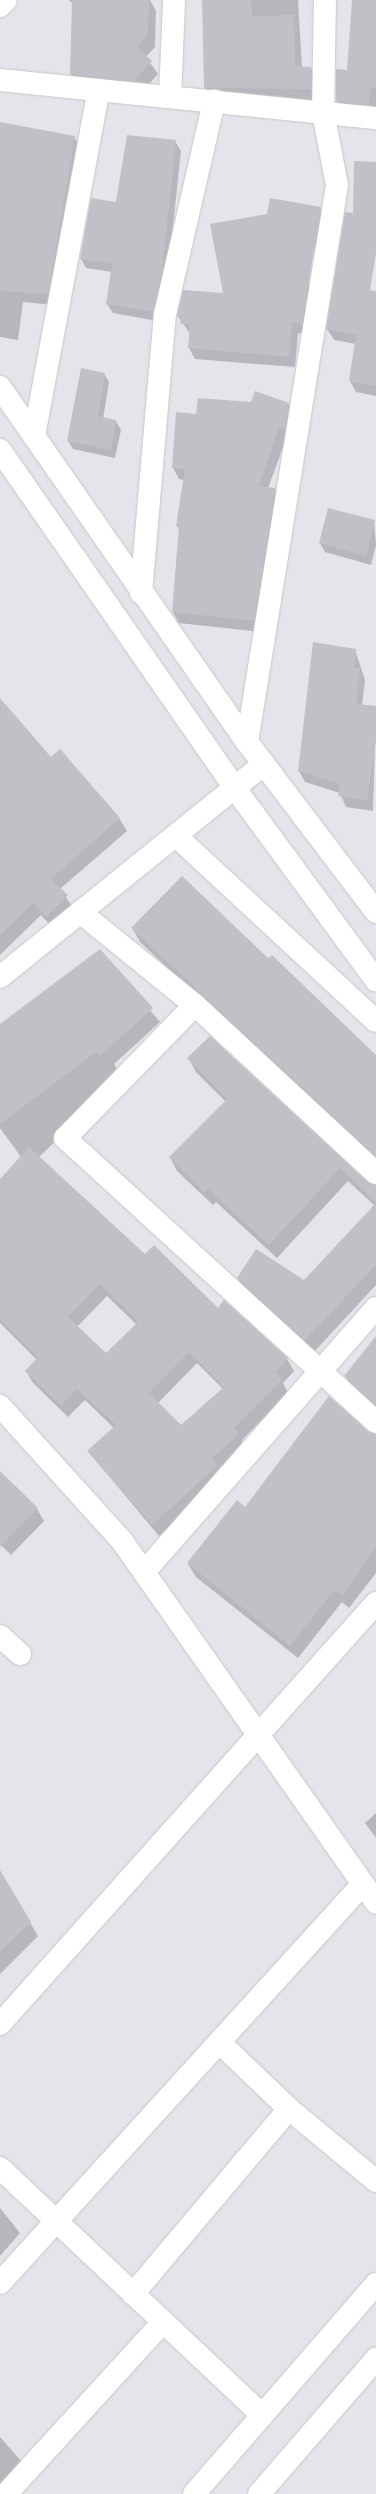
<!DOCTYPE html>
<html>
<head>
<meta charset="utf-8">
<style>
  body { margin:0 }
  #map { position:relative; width:376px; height:2494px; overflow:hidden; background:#e6e3eb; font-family:"Golos Text",sans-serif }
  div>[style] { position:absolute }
  .shadow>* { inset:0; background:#0003 }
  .building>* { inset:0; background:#c2bfc7 }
  .roads { filter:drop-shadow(0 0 1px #c8c9c4) drop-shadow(0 0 1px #c8c9c4) }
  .street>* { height:22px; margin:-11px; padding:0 11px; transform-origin:11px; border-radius:11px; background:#fff }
  .secondary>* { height:22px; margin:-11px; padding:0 11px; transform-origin:11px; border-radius:11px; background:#fff }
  span { translate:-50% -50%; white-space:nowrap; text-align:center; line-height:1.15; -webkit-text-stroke:3px #fff; paint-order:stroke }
</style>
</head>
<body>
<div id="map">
  <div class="shadow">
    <div style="clip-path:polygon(69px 0,150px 0,156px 11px,155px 47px,146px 57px,158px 74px,141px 93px,78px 86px,71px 74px,73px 4px)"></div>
    <div style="clip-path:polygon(203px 0,298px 0,302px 67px,311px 68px,319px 82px,318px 102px,213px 102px,205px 88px)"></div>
    <div style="clip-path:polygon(353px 0,376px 0,376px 111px,344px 113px,337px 101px,337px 70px,348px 71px)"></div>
    <div style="clip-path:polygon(0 123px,74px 137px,81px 148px,54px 305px,23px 302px,18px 340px,0 337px)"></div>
    <div style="clip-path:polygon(175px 141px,181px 151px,167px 282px,158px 321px,113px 313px,107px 304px,112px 272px,86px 268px,81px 259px,117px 203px)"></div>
    <div style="clip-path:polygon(320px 208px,326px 219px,321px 251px,279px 245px,315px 290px,308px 334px,298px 333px,295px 367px,195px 359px,189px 348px,190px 334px,178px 316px,224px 294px)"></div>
    <div style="clip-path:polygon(376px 292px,376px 396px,356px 392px,350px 381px,356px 344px,334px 340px,327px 329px)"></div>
    <div style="clip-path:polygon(104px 374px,109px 382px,103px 419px,116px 421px,121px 430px,115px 458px,73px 449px,68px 441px)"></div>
    <div style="clip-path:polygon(252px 403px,288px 403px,295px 415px,268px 488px,275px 489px,281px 500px,260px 632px,179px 623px,173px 612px,180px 530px,177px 526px,184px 480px,179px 479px,173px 468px,197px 415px)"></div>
    <div style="clip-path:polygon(374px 521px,376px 545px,371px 565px,325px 552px,320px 543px)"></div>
    <div style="clip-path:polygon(355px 650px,365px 680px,362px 706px,376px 707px,373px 811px,346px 807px,340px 793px,305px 782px,299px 771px)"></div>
    <div style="clip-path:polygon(0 700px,51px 758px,119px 818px,127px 831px,60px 889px,74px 909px,54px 929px,41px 915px,0 955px)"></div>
    <div style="clip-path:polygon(132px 928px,268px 960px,376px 1056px,376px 1163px,140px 942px)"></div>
    <div style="clip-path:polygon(evenodd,100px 951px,160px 1022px,114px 1064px,123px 1080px,62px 1126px,65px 1132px,38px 1158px,145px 1256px,218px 1310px,224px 1301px,287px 1359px,294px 1371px,283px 1383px,288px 1393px,242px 1440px,245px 1447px,219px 1469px,224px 1477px,159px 1536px,88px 1451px,114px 1428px,85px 1400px,68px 1417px,33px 1383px,26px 1371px,37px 1360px,0 1323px,0 1180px,21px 1157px,0 1128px,0 1025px,100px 951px,107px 1296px,136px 1324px,106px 1355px,77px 1327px,107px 1296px,100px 951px,197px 1363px,223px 1389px,181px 1426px,158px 1403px,197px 1363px)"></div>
    <div style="clip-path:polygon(189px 1059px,367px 1183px,376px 1185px,376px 1285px,313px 1353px,246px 1292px,238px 1278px,304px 1281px,375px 1206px,348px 1181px,277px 1258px,216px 1202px,213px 1205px,177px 1171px,170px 1157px,226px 1102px,196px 1072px)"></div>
    <div style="clip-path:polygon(376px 1337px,376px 1410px,353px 1390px,346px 1376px)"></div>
    <div style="clip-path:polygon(367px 1432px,376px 1434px,376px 1573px,349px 1608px,342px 1602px,298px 1658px,196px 1577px,188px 1564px,245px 1508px)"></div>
    <div style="clip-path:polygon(0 1482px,37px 1509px,44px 1521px,11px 1555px,0 1544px)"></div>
    <div style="clip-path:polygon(376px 1813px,376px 1838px,365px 1823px)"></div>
    <div style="clip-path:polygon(0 1872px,38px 1936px,0 1974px)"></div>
    <div style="clip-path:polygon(0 2208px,20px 2233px,0 2256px)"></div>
    <div style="clip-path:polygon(0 2437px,23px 2463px,0 2494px)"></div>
  </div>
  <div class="building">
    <div style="clip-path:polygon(72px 0,149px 0,148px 35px,137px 47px,152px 61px,134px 81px,70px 74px)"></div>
    <div style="clip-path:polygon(202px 0,251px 0,252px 16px,294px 15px,295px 66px,311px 67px,311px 89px,204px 88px)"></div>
    <div style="clip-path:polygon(352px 0,376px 0,376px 88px,370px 88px,369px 105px,336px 101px,336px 69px,347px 70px)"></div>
    <div style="clip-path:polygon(0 122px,75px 136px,48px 294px,0 291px)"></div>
    <div style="clip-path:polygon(127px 135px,176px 140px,162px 272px,153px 312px,106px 304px,112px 264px,80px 259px,91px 198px,116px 202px)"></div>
    <div style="clip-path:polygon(354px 161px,376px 162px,376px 253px,370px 290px,376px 291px,376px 386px,349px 381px,356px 335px,326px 329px,345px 212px,353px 213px)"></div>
    <div style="clip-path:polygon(270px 198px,321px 207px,302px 324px,292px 322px,289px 357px,188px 348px,190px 324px,180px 324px,181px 316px,177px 316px,183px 290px,223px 293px,210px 224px,267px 214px)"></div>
    <div style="clip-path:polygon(81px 368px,105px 373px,98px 416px,116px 420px,111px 450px,67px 441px)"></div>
    <div style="clip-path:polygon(255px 391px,289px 403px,285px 429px,279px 427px,259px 486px,275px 488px,254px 621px,172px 612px,179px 526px,176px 526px,185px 469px,172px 468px,176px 412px,196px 414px,198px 398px,251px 402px)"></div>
    <div style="clip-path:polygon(328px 508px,375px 520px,366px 556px,319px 543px)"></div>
    <div style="clip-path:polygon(313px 642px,356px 649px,354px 668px,360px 669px,356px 704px,376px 706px,376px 741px,367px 801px,338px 796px,340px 784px,298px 771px)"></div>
    <div style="clip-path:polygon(0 698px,51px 757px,60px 749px,120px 818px,51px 879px,68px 895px,46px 917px,33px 903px,0 935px)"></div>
    <div style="clip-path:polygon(182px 876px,268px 958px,272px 955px,376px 1055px,376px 1156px,131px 928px)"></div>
    <div style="clip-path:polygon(100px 949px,153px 1008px,100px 1056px,96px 1052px,0 1124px,0 1024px)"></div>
    <div style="clip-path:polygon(210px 1036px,368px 1182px,376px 1185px,376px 1203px,340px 1168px,269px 1245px,208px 1189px,205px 1193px,169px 1157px,227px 1099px,187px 1058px)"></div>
    <div style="clip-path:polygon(evenodd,29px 1147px,145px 1254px,154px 1245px,218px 1308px,224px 1300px,288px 1358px,275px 1373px,282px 1380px,234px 1428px,239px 1434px,212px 1458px,218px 1465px,152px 1525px,87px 1451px,116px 1425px,77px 1389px,61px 1406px,25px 1371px,38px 1357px,0 1319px,0 1179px,29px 1147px,100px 1284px,138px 1322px,106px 1353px,68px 1317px,100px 1284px,29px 1147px,189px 1352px,224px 1387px,181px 1425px,149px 1393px,189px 1352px)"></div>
    <div style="clip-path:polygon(376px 1203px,376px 1265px,305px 1340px,237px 1278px,256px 1249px,304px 1280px)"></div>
    <div style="clip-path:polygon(376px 1336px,376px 1405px,344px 1376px)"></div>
    <div style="clip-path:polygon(329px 1396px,368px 1431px,376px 1434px,376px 1547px,342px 1596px,334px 1590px,290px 1646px,187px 1563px,237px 1500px,245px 1507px)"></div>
    <div style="clip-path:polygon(0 1471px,38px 1508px,0 1547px)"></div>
    <div style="clip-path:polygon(0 1870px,31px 1922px,0 1952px)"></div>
  </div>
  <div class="roads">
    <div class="street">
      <div style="left:0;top:80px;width:378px;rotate:5.8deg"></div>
      <div style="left:170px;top:97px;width:97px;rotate:-87.6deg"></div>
      <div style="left:34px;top:436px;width:352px;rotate:-79.4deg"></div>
      <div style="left:141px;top:593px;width:280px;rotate:-85.1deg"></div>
      <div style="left:165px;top:314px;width:219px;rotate:-77deg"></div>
      <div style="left:247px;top:742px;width:564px;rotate:-80.82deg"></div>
      <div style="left:337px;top:185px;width:74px;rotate:-100.9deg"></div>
      <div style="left:323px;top:112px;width:112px;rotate:-89deg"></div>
      <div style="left:176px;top:836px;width:272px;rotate:42.8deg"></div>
      <div style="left:80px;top:912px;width:148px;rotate:39deg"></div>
      <div style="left:195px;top:1005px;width:247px;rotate:42.9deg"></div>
      <div style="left:195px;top:1005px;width:186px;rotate:134.3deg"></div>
      <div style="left:65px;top:1138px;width:421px;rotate:42.4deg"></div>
      <div style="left:144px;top:1572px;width:351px;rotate:-48.7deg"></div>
      <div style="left:0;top:1636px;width:27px;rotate:42deg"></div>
      <div style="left:0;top:2024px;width:564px;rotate:-48.23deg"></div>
      <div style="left:219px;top:2042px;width:97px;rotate:43.7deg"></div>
      <div style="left:289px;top:2109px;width:113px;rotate:39.6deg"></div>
      <div style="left:0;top:2168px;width:360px;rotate:43.3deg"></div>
      <div style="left:0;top:2283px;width:538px;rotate:-47.71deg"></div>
      <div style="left:133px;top:2294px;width:242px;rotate:-49.9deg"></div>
      <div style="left:6px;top:2494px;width:233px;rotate:-47.6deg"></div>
    </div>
    <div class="secondary">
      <div style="left:0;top:6px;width:8px;rotate:-45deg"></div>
      <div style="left:0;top:387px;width:432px;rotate:55.2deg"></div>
      <div style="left:247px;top:742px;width:213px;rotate:52.8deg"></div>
      <div style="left:0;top:450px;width:410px;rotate:55.2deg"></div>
      <div style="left:234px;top:787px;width:240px;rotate:53.7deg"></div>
      <div style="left:0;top:977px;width:339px;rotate:-38.9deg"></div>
      <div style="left:0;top:1406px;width:182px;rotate:47.9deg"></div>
      <div style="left:122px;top:1541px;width:442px;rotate:54.9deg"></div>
      <div style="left:194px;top:2494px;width:278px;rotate:-49.1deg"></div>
      <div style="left:259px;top:2494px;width:179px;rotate:-49.1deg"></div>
    </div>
  </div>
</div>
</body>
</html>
